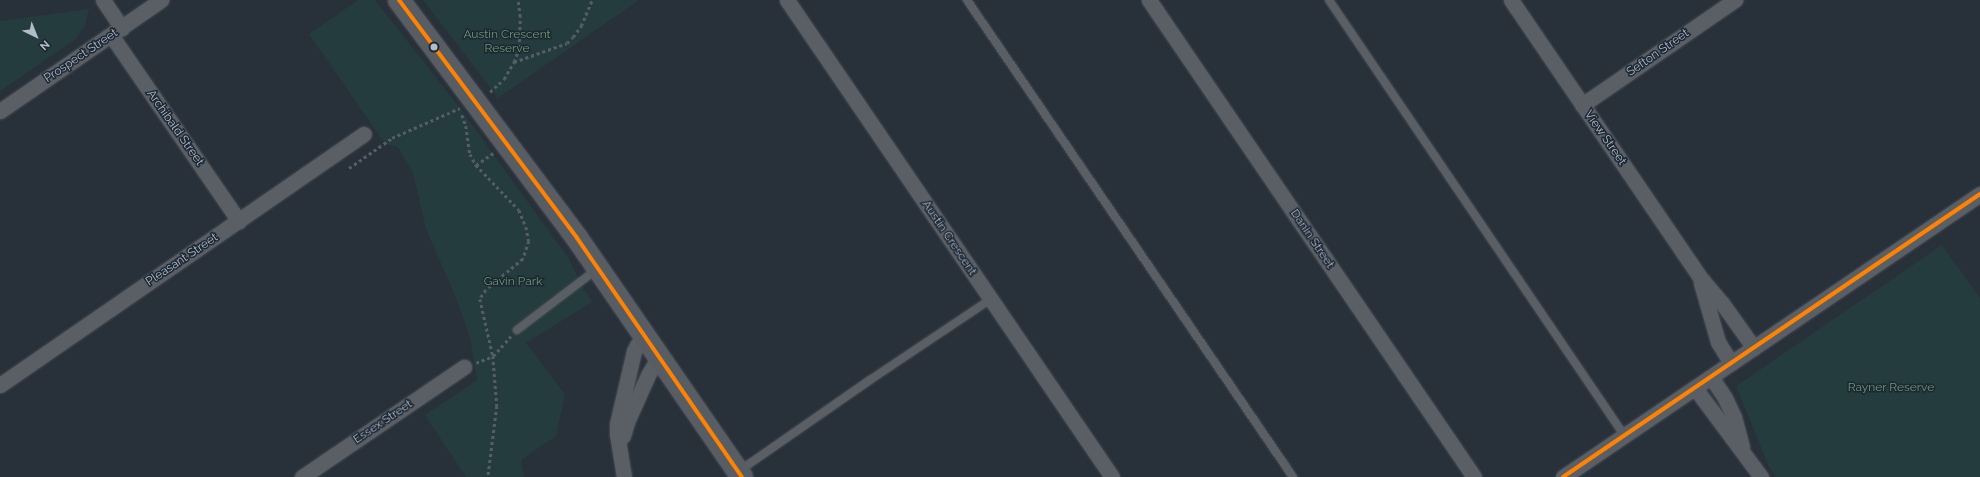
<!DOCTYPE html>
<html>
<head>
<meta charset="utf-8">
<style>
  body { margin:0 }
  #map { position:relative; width:1980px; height:477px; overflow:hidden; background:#283039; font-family:Raleway,sans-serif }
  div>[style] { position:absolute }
  .green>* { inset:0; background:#253c3f }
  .path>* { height:2.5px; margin-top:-1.25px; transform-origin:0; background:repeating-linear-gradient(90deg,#565d64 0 3px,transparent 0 6px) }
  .roads { filter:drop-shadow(0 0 1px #474c53) drop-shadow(0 0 1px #474c53) }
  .lane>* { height:8px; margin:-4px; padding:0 4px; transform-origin:4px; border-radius:4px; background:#5a5f66 }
  .street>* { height:15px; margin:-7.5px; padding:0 7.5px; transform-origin:7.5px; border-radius:7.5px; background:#5a5f66 }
  .secondary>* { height:22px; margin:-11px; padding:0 11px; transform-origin:11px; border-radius:11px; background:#585d64 }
  .bus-1>* { height:4px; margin:-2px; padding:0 2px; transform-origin:2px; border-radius:2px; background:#ff8200 }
  .dots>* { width:11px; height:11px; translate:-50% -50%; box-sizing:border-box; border:2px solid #1c2733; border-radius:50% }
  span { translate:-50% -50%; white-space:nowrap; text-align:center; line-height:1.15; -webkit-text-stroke:3px #1c2733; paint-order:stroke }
  .park-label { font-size:12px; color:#689c71 }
  .street-label { font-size:12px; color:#b2bdca }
  .north { position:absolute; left:16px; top:16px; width:40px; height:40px; -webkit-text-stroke:3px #1c2733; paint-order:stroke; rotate:137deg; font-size:11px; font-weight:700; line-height:16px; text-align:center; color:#b2bdca }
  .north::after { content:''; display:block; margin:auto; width:14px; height:18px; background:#b2bdca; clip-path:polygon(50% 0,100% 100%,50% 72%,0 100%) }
</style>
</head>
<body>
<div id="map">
  <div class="green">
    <div style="clip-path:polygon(358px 0,375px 0,460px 108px,569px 259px,580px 282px,592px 302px,526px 343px,565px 394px,556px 436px,521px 460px,524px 477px,466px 477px,425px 415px,477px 380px,470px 337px,456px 298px,426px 229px,413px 173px,398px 147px,385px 144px,309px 34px)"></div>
    <div style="clip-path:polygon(423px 0,639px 0,498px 98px)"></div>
    <div style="clip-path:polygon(89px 9px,85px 26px,76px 39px,0 91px,0 21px)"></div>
    <div style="clip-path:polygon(1942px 245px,1980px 298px,1980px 477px,1776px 477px,1769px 467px,1736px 386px)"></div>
  </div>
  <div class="path">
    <div style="left:514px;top:62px;width:56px;rotate:-19.7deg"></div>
    <div style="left:567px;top:43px;width:8px;rotate:-45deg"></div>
    <div style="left:573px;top:37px;width:14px;rotate:-54deg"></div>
    <div style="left:581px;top:26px;width:28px;rotate:-67deg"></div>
    <div style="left:490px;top:92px;width:19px;rotate:-43deg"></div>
    <div style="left:504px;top:79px;width:20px;rotate:-60deg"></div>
    <div style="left:514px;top:62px;width:15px;rotate:-70deg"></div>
    <div style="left:519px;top:48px;width:31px;rotate:-88deg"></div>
    <div style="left:520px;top:17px;width:17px;rotate:-97deg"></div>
    <div style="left:462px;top:115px;width:12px;rotate:70deg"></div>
    <div style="left:466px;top:126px;width:28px;rotate:82deg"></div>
    <div style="left:470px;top:154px;width:13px;rotate:61deg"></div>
    <div style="left:476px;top:165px;width:62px;rotate:46.3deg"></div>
    <div style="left:519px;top:210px;width:18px;rotate:68deg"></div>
    <div style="left:526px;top:227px;width:14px;rotate:78deg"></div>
    <div style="left:529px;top:241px;width:19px;rotate:108deg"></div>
    <div style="left:523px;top:259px;width:48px;rotate:140deg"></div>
    <div style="left:486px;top:290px;width:11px;rotate:124deg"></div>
    <div style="left:480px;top:299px;width:58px;rotate:77.2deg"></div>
    <div style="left:493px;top:356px;width:50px;rotate:85.4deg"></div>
    <div style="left:497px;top:406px;width:72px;rotate:97.2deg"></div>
    <div style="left:476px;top:165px;width:21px;rotate:-35deg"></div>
    <div style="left:349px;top:168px;width:52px;rotate:-34.9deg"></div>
    <div style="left:392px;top:138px;width:74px;rotate:-23.8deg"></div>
    <div style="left:476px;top:363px;width:18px;rotate:-22deg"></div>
    <div style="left:493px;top:356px;width:27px;rotate:-48deg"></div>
  </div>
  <div class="roads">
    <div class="lane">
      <div style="left:967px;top:0;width:578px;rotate:55.65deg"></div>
      <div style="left:1329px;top:0;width:526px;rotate:55.86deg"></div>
      <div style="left:517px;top:330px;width:101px;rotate:-37.3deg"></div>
      <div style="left:739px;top:471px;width:160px;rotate:-34.8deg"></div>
      <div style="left:870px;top:380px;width:146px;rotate:-33.8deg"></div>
    </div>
    <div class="street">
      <div style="left:103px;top:0;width:34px;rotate:56deg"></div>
      <div style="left:787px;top:0;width:577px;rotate:55.73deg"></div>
      <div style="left:1149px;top:0;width:577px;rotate:55.73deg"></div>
      <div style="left:1511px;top:0;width:334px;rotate:55.7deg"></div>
      <div style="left:1699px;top:276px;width:35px;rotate:50deg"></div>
      <div style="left:1722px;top:303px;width:55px;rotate:54.6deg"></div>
      <div style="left:111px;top:35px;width:226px;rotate:55.5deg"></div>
      <div style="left:1582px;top:105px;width:186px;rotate:-34.5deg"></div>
      <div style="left:0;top:111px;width:196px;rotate:-34.6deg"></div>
      <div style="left:1701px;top:283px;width:61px;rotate:73.9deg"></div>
      <div style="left:1718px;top:342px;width:25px;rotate:58deg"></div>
      <div style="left:1711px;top:377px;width:25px;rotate:56deg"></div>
      <div style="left:1725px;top:398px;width:21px;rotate:65deg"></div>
      <div style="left:1734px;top:417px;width:31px;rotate:75deg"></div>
      <div style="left:0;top:385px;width:442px;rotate:-34.6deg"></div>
      <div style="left:1695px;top:388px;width:111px;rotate:53.4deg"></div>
      <div style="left:623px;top:436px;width:15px;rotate:-74deg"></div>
      <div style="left:627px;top:422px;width:51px;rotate:-65.9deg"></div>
      <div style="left:648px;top:375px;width:21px;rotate:-59deg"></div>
      <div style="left:302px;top:477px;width:196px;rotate:-34.2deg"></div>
      <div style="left:624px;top:477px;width:44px;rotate:-99.2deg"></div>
      <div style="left:617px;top:434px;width:10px;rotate:-90deg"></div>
      <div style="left:617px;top:424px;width:75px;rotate:-76.9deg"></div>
      <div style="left:634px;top:351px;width:7px;rotate:-63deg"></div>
      <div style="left:637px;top:345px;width:12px;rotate:-42deg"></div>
      <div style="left:1563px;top:477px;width:504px;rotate:-34.16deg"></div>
    </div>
    <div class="secondary">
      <div style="left:399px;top:0;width:297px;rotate:53.2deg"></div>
      <div style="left:577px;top:238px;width:290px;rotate:55.4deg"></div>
    </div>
  </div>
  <div class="bus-1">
    <div style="left:399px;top:0;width:297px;rotate:53.2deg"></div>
    <div style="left:577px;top:238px;width:290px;rotate:55.4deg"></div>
    <div style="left:1563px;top:477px;width:504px;rotate:-34.16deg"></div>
  </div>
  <div class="dots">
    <div style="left:434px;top:47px;background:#b2bdca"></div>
  </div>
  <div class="park-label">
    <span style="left:507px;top:42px">Austin Crescent<br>Reserve</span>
    <span style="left:513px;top:282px">Gavin Park</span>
    <span style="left:1891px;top:388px">Rayner Reserve</span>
  </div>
  <div class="street-label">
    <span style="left:1658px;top:53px;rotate:-35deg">Sefton Street</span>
    <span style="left:81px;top:56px;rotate:-34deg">Prospect Street</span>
    <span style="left:175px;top:128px;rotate:55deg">Archibald Street</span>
    <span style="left:1605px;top:138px;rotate:55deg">View Street</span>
    <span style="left:949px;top:238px;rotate:56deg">Austin Crescent</span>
    <span style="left:1312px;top:239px;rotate:56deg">Danin Street</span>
    <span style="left:182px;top:260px;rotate:-34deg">Pleasant Street</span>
    <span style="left:383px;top:422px;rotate:-34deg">Essex Street</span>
  </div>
  <div class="north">N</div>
</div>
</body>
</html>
